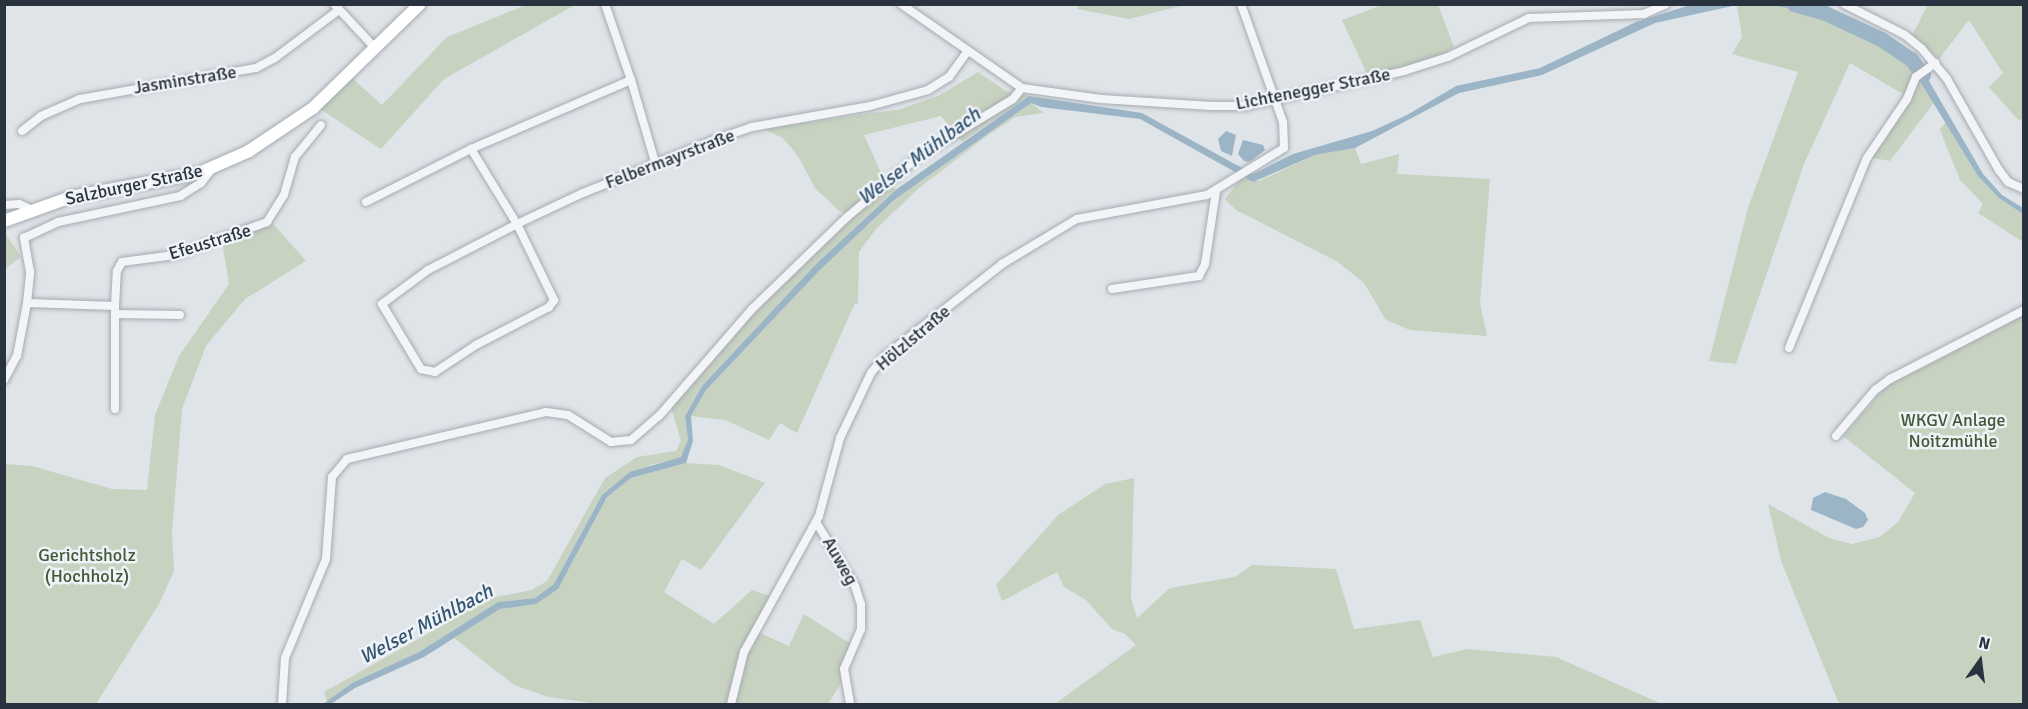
<!DOCTYPE html>
<html>
<head>
<meta charset="utf-8">
<style>
  body { margin:0 }
  #map { position:relative; width:2028px; height:709px; overflow:hidden; background:#dfe4e8; font-family:Signika,sans-serif }
  div>[style] { position:absolute }
  .green>* { inset:0; background:#c7d2c1 }
  .water>* { inset:0; background:#9bb5c7 }
  .river>* { height:15px; margin:-7.5px; padding:0 7.5px; transform-origin:7.5px; border-radius:7.5px; background:#9bb5c7 }
  .roads { filter:drop-shadow(0 0 2px #a5abb2) drop-shadow(0 0 2px #a5abb2) }
  .street>* { height:8px; margin:-4px; padding:0 4px; transform-origin:4px; border-radius:4px; background:#f2f4f7 }
  .primary>* { height:12px; margin:-6px; padding:0 6px; transform-origin:6px; border-radius:6px; background:#fff }
  span { translate:-50% -50%; white-space:nowrap; text-align:center; line-height:1.15; -webkit-text-stroke:5px #eff2f6; paint-order:stroke }
  .street-label { font-size:18px; color:#29333f }
  .park-label { font-size:18px; color:#415a36 }
  .water-label { font-size:20px; color:#345672; font-style:italic }
  .frame { position:absolute; inset:0; border:6px solid #29333f; pointer-events:none }
  .north { position:absolute; left:1950px; top:631px; width:60px; height:60px; -webkit-text-stroke:4px #eff2f6; paint-order:stroke; rotate:14deg; font-size:16px; font-weight:700; line-height:24px; text-align:center; color:#29333f }
  .north::after { content:''; display:block; margin:auto; width:21px; height:27px; background:#29333f; clip-path:polygon(50% 0,100% 100%,50% 72%,0 100%) }
</style>
</head>
<body>
<div id="map">
  <div class="green">
    <div style="clip-path:polygon(526px 5px,575px 5px,444px 79px,381px 149px,320px 109px,352px 78px,382px 105px,447px 37px)"></div>
    <div style="clip-path:polygon(1078px 5px,1078px 4px,1184px 5px,1129px 19px,1077px 9px)"></div>
    <div style="clip-path:polygon(1382px 5px,1438px 5px,1454px 47px,1429px 62px,1367px 74px,1342px 20px)"></div>
    <div style="clip-path:polygon(1737px 5px,1774px 5px,1823px 16px,1878px 41px,1907px 60px,1935px 101px,1890px 161px,1867px 157px,1908px 97px,1850px 63px,1804px 164px,1736px 364px,1709px 361px,1748px 208px,1798px 72px,1732px 54px,1742px 37px)"></div>
    <div style="clip-path:polygon(1928px 5px,2023px 5px,2023px 118px,2019px 121px,1989px 87px,2003px 73px,1969px 20px,1939px 59px,1912px 35px)"></div>
    <div style="clip-path:polygon(978px 72px,1006px 91px,1029px 96px,962px 142px,941px 116px,864px 135px,887px 186px,897px 189px,816px 264px,702px 386px,685px 416px,688px 440px,681px 458px,650px 465px,602px 495px,554px 584px,535px 598px,498px 602px,419px 652px,352px 683px,327px 702px,324px 692px,491px 598px,532px 590px,547px 581px,605px 478px,637px 457px,676px 451px,681px 441px,671px 407px,749px 318px,853px 217px,838px 210px,815px 188px,798px 156px,783px 138px,763px 129px,901px 109px,940px 95px)"></div>
    <div style="clip-path:polygon(1031px 103px,1044px 113px,1015px 117px,984px 138px,919px 188px,876px 229px,859px 252px,858px 304px,855px 303px,797px 433px,780px 423px,769px 440px,725px 420px,691px 416px,706px 390px,820px 270px,894px 200px)"></div>
    <div style="clip-path:polygon(1947px 120px,1978px 176px,1999px 198px,2023px 214px,2023px 242px,1978px 213px,1983px 204px,1960px 180px,1940px 130px)"></div>
    <div style="clip-path:polygon(1355px 148px,1361px 164px,1399px 154px,1397px 174px,1490px 179px,1480px 303px,1487px 336px,1410px 330px,1386px 320px,1364px 283px,1338px 262px,1236px 210px,1225px 199px,1242px 177px,1259px 181px,1315px 155px)"></div>
    <div style="clip-path:polygon(268px 218px,306px 261px,245px 299px,206px 346px,182px 409px,172px 532px,174px 571px,159px 604px,96px 704px,5px 704px,4px 464px,32px 466px,112px 489px,147px 490px,155px 415px,179px 356px,229px 284px,222px 241px)"></div>
    <div style="clip-path:polygon(4px 231px,21px 257px,5px 269px,4px 269px)"></div>
    <div style="clip-path:polygon(2023px 314px,2023px 704px,1839px 704px,1781px 561px,1768px 504px,1829px 538px,1852px 544px,1880px 537px,1898px 522px,1915px 493px,1843px 436px,1890px 382px)"></div>
    <div style="clip-path:polygon(686px 463px,719px 465px,765px 483px,701px 570px,682px 559px,664px 592px,714px 624px,752px 590px,770px 596px,753px 630px,789px 646px,804px 614px,851px 644px,840px 668px,841px 683px,828px 704px,599px 704px,548px 697px,514px 685px,454px 638px,500px 609px,535px 604px,558px 589px,607px 497px,631px 478px)"></div>
    <div style="clip-path:polygon(1134px 478px,1131px 598px,1137px 618px,1170px 588px,1235px 577px,1252px 565px,1336px 569px,1354px 629px,1420px 620px,1433px 657px,1467px 649px,1556px 657px,1662px 704px,1055px 704px,1136px 645px,1125px 634px,1112px 629px,1086px 600px,1064px 587px,1057px 572px,1002px 601px,996px 585px,1058px 515px,1105px 484px)"></div>
  </div>
  <div class="water">
    <div style="clip-path:polygon(1690px 5px,1737px 5px,1655px 23px,1542px 75px,1459px 93px,1355px 148px,1315px 155px,1253px 182px,1140px 119px,1041px 107px,1031px 103px,894px 200px,820px 270px,706px 390px,691px 416px,693px 441px,686px 463px,631px 478px,607px 497px,558px 589px,536px 604px,500px 609px,424px 657px,355px 688px,331px 704px,323px 704px,352px 683px,419px 652px,498px 602px,535px 598px,554px 584px,602px 495px,630px 472px,681px 457px,688px 440px,685px 416px,702px 386px,816px 264px,897px 189px,1029px 96px,1142px 113px,1253px 174px,1293px 154px,1372px 131px,1407px 115px,1456px 86px,1540px 68px,1636px 22px)"></div>
    <div style="clip-path:polygon(1774px 5px,1794px 5px,1825px 13px,1881px 39px,1911px 59px,1925px 74px,1983px 174px,2002px 195px,2023px 208px,2023px 214px,1999px 198px,1978px 176px,1907px 60px,1878px 41px,1823px 16px)"></div>
    <div style="clip-path:polygon(1226px 131px,1236px 135px,1232px 156px,1221px 151px,1218px 139px)"></div>
    <div style="clip-path:polygon(1243px 140px,1263px 145px,1265px 150px,1250px 162px,1244px 161px,1238px 154px)"></div>
    <div style="clip-path:polygon(1825px 492px,1846px 499px,1865px 513px,1868px 520px,1863px 527px,1856px 529px,1811px 510px,1813px 498px)"></div>
  </div>
  <div class="river">
    <div style="left:1794px;top:4px;width:32px;rotate:16deg"></div>
    <div style="left:1825px;top:13px;width:62px;rotate:24.9deg"></div>
    <div style="left:1881px;top:39px;width:36px;rotate:34deg"></div>
    <div style="left:1911px;top:59px;width:20px;rotate:53deg"></div>
  </div>
  <div class="roads">
    <div class="street">
      <div style="left:334px;top:4px;width:60px;rotate:47deg"></div>
      <div style="left:605px;top:4px;width:80px;rotate:71.1deg"></div>
      <div style="left:901px;top:4px;width:147px;rotate:34.8deg"></div>
      <div style="left:1022px;top:88px;width:80px;rotate:7.9deg"></div>
      <div style="left:1101px;top:99px;width:111px;rotate:3.6deg"></div>
      <div style="left:1212px;top:106px;width:32px"></div>
      <div style="left:1244px;top:106px;width:164px;rotate:-12.3deg"></div>
      <div style="left:1404px;top:71px;width:46px;rotate:-17.7deg"></div>
      <div style="left:1448px;top:57px;width:90px;rotate:-25.7deg"></div>
      <div style="left:1529px;top:18px;width:115px;rotate:-2deg"></div>
      <div style="left:1644px;top:14px;width:24px;rotate:-24deg"></div>
      <div style="left:1844px;top:4px;width:68px;rotate:26.9deg"></div>
      <div style="left:1905px;top:35px;width:22px;rotate:39deg"></div>
      <div style="left:1922px;top:49px;width:39px;rotate:50deg"></div>
      <div style="left:1947px;top:79px;width:105px;rotate:60.3deg"></div>
      <div style="left:1999px;top:170px;width:15px;rotate:53deg"></div>
      <div style="left:2008px;top:182px;width:17px;rotate:24deg"></div>
      <div style="left:22px;top:131px;width:24px;rotate:-38deg"></div>
      <div style="left:41px;top:116px;width:43px;rotate:-23.6deg"></div>
      <div style="left:80px;top:99px;width:179px;rotate:-10deg"></div>
      <div style="left:256px;top:68px;width:21px;rotate:-28deg"></div>
      <div style="left:275px;top:58px;width:80px;rotate:-36.9deg"></div>
      <div style="left:655px;top:162px;width:85px;rotate:-106.3deg"></div>
      <div style="left:631px;top:80px;width:174px;rotate:156.7deg"></div>
      <div style="left:471px;top:149px;width:88px;rotate:58.5deg"></div>
      <div style="left:517px;top:224px;width:85px;rotate:64deg"></div>
      <div style="left:554px;top:300px;width:9px;rotate:126deg"></div>
      <div style="left:549px;top:307px;width:82px;rotate:152.5deg"></div>
      <div style="left:476px;top:345px;width:49px;rotate:146.6deg"></div>
      <div style="left:435px;top:372px;width:14px;rotate:-168deg"></div>
      <div style="left:421px;top:369px;width:76px;rotate:-121deg"></div>
      <div style="left:382px;top:304px;width:57px;rotate:-36.5deg"></div>
      <div style="left:428px;top:270px;width:100px;rotate:-27.3deg"></div>
      <div style="left:517px;top:224px;width:73px;rotate:-25.2deg"></div>
      <div style="left:583px;top:193px;width:144px;rotate:-21.9deg"></div>
      <div style="left:717px;top:139px;width:37px;rotate:-19deg"></div>
      <div style="left:752px;top:127px;width:120px;rotate:-10.1deg"></div>
      <div style="left:870px;top:106px;width:60px;rotate:-15.4deg"></div>
      <div style="left:928px;top:90px;width:25px;rotate:-32deg"></div>
      <div style="left:949px;top:77px;width:31px;rotate:-54deg"></div>
      <div style="left:366px;top:202px;width:118px;rotate:-26.8deg"></div>
      <div style="left:4px;top:205px;width:15px;rotate:-4deg"></div>
      <div style="left:19px;top:204px;width:12px;rotate:24deg"></div>
      <div style="left:1112px;top:289px;width:88px;rotate:-8.5deg"></div>
      <div style="left:1199px;top:276px;width:13px;rotate:-63deg"></div>
      <div style="left:1205px;top:264px;width:74px;rotate:-81.4deg"></div>
      <div style="left:27px;top:303px;width:88px;rotate:2deg"></div>
      <div style="left:115px;top:306px;width:35px;rotate:-87deg"></div>
      <div style="left:117px;top:271px;width:10px;rotate:-61deg"></div>
      <div style="left:122px;top:262px;width:53px;rotate:-7.5deg"></div>
      <div style="left:175px;top:255px;width:98px;rotate:-19.7deg"></div>
      <div style="left:267px;top:222px;width:32px;rotate:-58deg"></div>
      <div style="left:284px;top:195px;width:40px;rotate:-74deg"></div>
      <div style="left:295px;top:157px;width:41px;rotate:-50.9deg"></div>
      <div style="left:115px;top:314px;width:65px;rotate:0.9deg"></div>
      <div style="left:1789px;top:348px;width:205px;rotate:-67.7deg"></div>
      <div style="left:1867px;top:158px;width:71px;rotate:-55.9deg"></div>
      <div style="left:1907px;top:99px;width:24px;rotate:-68deg"></div>
      <div style="left:1916px;top:77px;width:24px;rotate:-36deg"></div>
      <div style="left:4px;top:380px;width:27px;rotate:-62deg"></div>
      <div style="left:17px;top:356px;width:54px;rotate:-79.3deg"></div>
      <div style="left:27px;top:303px;width:31px;rotate:-84deg"></div>
      <div style="left:30px;top:272px;width:35px;rotate:-100deg"></div>
      <div style="left:24px;top:238px;width:38px;rotate:-25deg"></div>
      <div style="left:58px;top:222px;width:125px;rotate:-12deg"></div>
      <div style="left:180px;top:196px;width:25px;rotate:-32deg"></div>
      <div style="left:201px;top:183px;width:18px;rotate:-52deg"></div>
      <div style="left:115px;top:409px;width:103px;rotate:-90deg"></div>
      <div style="left:1836px;top:436px;width:60px;rotate:-49.7deg"></div>
      <div style="left:1875px;top:390px;width:19px;rotate:-36deg"></div>
      <div style="left:1890px;top:379px;width:151px;rotate:-27.2deg"></div>
      <div style="left:816px;top:522px;width:75px;rotate:58.6deg"></div>
      <div style="left:855px;top:586px;width:19px;rotate:72deg"></div>
      <div style="left:861px;top:604px;width:25px;rotate:90deg"></div>
      <div style="left:861px;top:629px;width:43px;rotate:113deg"></div>
      <div style="left:844px;top:669px;width:36px;rotate:80deg"></div>
      <div style="left:282px;top:704px;width:46px;rotate:-86.3deg"></div>
      <div style="left:285px;top:658px;width:107px;rotate:-67.5deg"></div>
      <div style="left:326px;top:559px;width:82px;rotate:-85.8deg"></div>
      <div style="left:332px;top:477px;width:23px;rotate:-50deg"></div>
      <div style="left:347px;top:459px;width:204px;rotate:-13.3deg"></div>
      <div style="left:546px;top:412px;width:22px;rotate:8deg"></div>
      <div style="left:568px;top:415px;width:51px;rotate:32.1deg"></div>
      <div style="left:611px;top:442px;width:20px;rotate:-6deg"></div>
      <div style="left:631px;top:440px;width:37px;rotate:-41deg"></div>
      <div style="left:659px;top:416px;width:142px;rotate:-49deg"></div>
      <div style="left:752px;top:309px;width:131px;rotate:-44.1deg"></div>
      <div style="left:846px;top:218px;width:96px;rotate:-40.3deg"></div>
      <div style="left:919px;top:156px;width:110px;rotate:-31.2deg"></div>
      <div style="left:1013px;top:99px;width:14px;rotate:-51deg"></div>
      <div style="left:731px;top:704px;width:54px;rotate:-76deg"></div>
      <div style="left:744px;top:652px;width:155px;rotate:-61.1deg"></div>
      <div style="left:819px;top:516px;width:81px;rotate:-74.9deg"></div>
      <div style="left:840px;top:438px;width:72px;rotate:-64.5deg"></div>
      <div style="left:871px;top:373px;width:21px;rotate:-51deg"></div>
      <div style="left:884px;top:357px;width:150px;rotate:-38.2deg"></div>
      <div style="left:1002px;top:264px;width:87px;rotate:-31deg"></div>
      <div style="left:1077px;top:219px;width:132px;rotate:-10.5deg"></div>
      <div style="left:1207px;top:195px;width:90px;rotate:-31.4deg"></div>
      <div style="left:1284px;top:148px;width:26px;rotate:-92deg"></div>
      <div style="left:1283px;top:122px;width:125px;rotate:-109.6deg"></div>
    </div>
    <div class="primary">
      <div style="left:4px;top:221px;width:71px;rotate:-19.7deg"></div>
      <div style="left:71px;top:197px;width:130px;rotate:-10.6deg"></div>
      <div style="left:199px;top:173px;width:55px;rotate:-23.7deg"></div>
      <div style="left:249px;top:151px;width:77px;rotate:-33.9deg"></div>
      <div style="left:313px;top:108px;width:149px;rotate:-44.2deg"></div>
    </div>
  </div>
  <div class="street-label">
    <span style="left:185px;top:80px;rotate:-9deg">Jasminstraße</span>
    <span style="left:1313px;top:89px;rotate:-11deg">Lichtenegger Straße</span>
    <span style="left:670px;top:159px;rotate:-21deg">Felbermayrstraße</span>
    <span style="left:134px;top:185px;rotate:-12deg">Salzburger Straße</span>
    <span style="left:210px;top:242px;rotate:-17deg">Efeustraße</span>
    <span style="left:913px;top:338px;rotate:-40deg">Hölzlstraße</span>
    <span style="left:840px;top:561px;rotate:60deg">Auweg</span>
  </div>
  <div class="park-label">
    <span style="left:1953px;top:431px">WKGV Anlage<br>Noitzmühle</span>
    <span style="left:87px;top:566px">Gerichtsholz<br>(Hochholz)</span>
  </div>
  <div class="water-label">
    <span style="left:919px;top:156px;rotate:-37deg">Welser Mühlbach</span>
    <span style="left:426px;top:624px;rotate:-28deg">Welser Mühlbach</span>
  </div>
  <div class="frame"></div>
  <div class="north">N</div>
</div>
</body>
</html>
